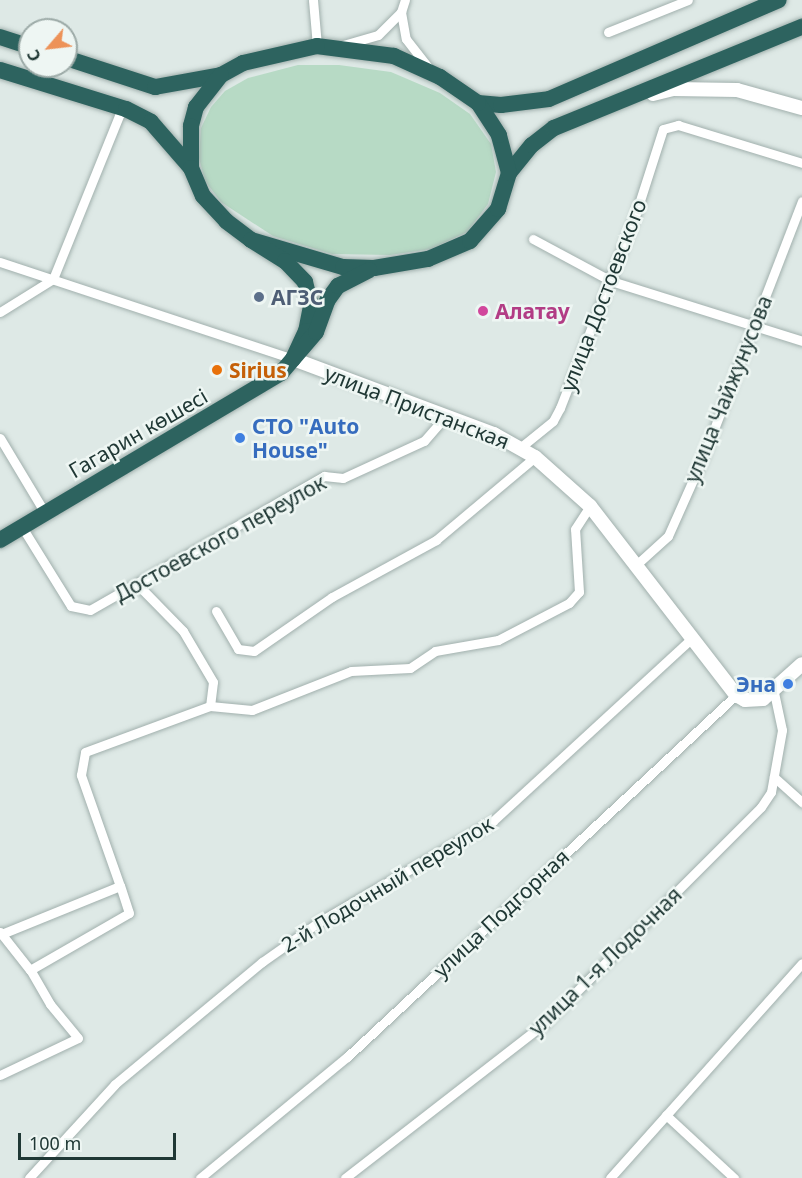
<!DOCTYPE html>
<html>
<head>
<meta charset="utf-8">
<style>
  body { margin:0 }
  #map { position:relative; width:802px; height:1178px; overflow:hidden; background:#dee9e6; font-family:"Noto Sans",sans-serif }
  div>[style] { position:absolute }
  .green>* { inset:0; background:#b7dac5 }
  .roads { filter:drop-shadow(0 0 2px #a1b0ad) drop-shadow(0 0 2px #a1b0ad) }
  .street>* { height:9px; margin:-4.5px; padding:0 4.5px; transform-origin:4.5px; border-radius:4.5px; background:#fff }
  .secondary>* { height:14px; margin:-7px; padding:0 7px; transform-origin:7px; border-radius:7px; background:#fff }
  .highway>* { height:16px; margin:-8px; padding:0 8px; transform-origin:8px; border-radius:8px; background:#2d635f }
  .dots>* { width:16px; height:16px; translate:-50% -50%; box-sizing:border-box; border:3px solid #eef6f3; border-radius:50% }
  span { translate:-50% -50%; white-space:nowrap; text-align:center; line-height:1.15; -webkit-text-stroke:5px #eef6f3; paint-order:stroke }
  .street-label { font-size:21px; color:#203835 }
  .service-label { font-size:21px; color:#4e5e75; font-weight:700 }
  .left { translate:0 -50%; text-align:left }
  .hotel-label { font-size:21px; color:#b23c85; font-weight:700 }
  .food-label { font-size:21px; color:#c56008; font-weight:700 }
  .shop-label { font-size:21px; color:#366cbe; font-weight:700 }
  .right { translate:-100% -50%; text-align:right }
  .north { position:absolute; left:18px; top:18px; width:60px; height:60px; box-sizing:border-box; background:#eef6f3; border:2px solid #9caaa7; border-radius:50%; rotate:242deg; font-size:16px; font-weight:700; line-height:24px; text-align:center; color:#203835 }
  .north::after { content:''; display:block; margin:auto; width:21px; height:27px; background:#ed9258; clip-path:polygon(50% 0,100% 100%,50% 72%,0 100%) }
  .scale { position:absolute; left:18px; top:1133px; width:158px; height:27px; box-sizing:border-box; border:3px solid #203835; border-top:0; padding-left:8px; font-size:18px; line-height:21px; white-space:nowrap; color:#203835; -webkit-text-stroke:4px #eef6f3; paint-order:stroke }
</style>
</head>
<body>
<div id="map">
  <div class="green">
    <div style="clip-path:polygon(298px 65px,339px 65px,391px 72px,440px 93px,470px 114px,491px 144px,496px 172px,488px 204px,467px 232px,431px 249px,390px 255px,332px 254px,273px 236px,221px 202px,205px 181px,199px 158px,201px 128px,211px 107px,225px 91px,248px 78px)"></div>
  </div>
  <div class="roads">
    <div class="street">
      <div style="left:313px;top:0;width:46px;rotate:85deg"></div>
      <div style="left:401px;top:12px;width:27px;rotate:80deg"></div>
      <div style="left:406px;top:39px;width:36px;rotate:52deg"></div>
      <div style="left:608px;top:32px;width:86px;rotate:-21.8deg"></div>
      <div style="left:343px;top:45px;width:36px;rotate:-16deg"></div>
      <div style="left:378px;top:35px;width:33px;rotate:-45deg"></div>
      <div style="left:401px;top:12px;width:13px;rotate:-72deg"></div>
      <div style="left:533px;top:239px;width:89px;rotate:28.3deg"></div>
      <div style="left:611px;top:281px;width:200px;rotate:17.4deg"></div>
      <div style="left:0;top:262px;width:309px;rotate:18.3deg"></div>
      <div style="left:0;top:312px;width:62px;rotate:-31.9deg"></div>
      <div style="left:53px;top:279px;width:184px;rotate:-68deg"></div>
      <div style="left:0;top:438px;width:87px;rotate:59deg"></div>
      <div style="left:521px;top:447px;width:41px;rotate:-39.1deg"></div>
      <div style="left:553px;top:421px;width:15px;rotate:-62deg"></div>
      <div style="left:560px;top:408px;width:209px;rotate:-68.7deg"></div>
      <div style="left:636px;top:213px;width:88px;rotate:-72.2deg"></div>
      <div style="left:663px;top:129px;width:16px;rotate:-15deg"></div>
      <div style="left:678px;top:125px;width:130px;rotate:17deg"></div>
      <div style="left:22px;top:527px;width:93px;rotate:58.2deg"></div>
      <div style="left:71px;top:606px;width:19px;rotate:12deg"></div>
      <div style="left:90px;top:610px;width:270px;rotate:-29.8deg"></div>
      <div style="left:324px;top:476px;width:19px;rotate:6deg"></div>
      <div style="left:343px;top:478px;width:89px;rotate:-24.6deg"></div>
      <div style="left:424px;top:441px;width:33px;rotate:-49deg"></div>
      <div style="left:636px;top:565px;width:43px;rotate:-42.2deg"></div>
      <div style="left:668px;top:536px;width:89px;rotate:-66deg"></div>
      <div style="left:704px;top:455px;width:272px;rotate:-68.9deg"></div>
      <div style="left:137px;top:584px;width:66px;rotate:45.6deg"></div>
      <div style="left:183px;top:631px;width:59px;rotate:59.5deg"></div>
      <div style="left:213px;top:682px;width:24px;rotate:97deg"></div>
      <div style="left:216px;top:611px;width:44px;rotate:59.9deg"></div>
      <div style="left:238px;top:649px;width:16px;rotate:7deg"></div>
      <div style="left:254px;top:651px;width:95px;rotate:-34.7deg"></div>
      <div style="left:332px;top:597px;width:119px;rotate:-28.7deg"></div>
      <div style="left:436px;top:540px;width:129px;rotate:-40deg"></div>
      <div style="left:774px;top:777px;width:38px;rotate:42deg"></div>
      <div style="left:0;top:932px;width:48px;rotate:51.7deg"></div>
      <div style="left:4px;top:933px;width:125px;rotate:-22.1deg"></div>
      <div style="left:120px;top:886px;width:118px;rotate:-109.4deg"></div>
      <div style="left:81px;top:775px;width:23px;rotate:-80deg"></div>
      <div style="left:85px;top:752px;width:133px;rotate:-20.2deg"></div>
      <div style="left:210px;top:706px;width:42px;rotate:5.4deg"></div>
      <div style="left:252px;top:710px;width:106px;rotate:-21.5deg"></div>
      <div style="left:351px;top:671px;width:59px;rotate:-2.9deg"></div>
      <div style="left:410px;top:668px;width:30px;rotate:-34deg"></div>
      <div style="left:435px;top:651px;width:64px;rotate:-9.9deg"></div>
      <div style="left:498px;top:640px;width:80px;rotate:-27.5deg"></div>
      <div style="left:569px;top:603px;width:15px;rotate:-48deg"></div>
      <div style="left:579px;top:592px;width:63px;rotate:-93.6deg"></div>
      <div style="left:575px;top:529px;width:27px;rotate:-57deg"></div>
      <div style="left:0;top:1075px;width:86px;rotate:-25.4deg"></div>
      <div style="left:78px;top:1038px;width:44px;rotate:-129.5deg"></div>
      <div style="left:50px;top:1004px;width:39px;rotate:-120deg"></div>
      <div style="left:30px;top:970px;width:114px;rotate:-29.9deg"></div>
      <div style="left:129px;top:913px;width:28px;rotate:-108deg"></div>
      <div style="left:666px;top:1115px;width:93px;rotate:42.8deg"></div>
      <div style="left:29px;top:1178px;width:127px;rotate:-47.5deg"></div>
      <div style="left:115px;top:1084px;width:191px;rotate:-39.7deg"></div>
      <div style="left:262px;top:962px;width:70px;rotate:-35.1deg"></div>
      <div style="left:319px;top:922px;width:201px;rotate:-30.1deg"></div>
      <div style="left:493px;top:821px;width:270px;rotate:-42.6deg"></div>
      <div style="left:200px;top:1178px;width:190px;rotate:-39.5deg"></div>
      <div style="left:347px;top:1057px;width:531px;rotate:-42.94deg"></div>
      <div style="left:345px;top:1178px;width:253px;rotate:-37.8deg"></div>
      <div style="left:545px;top:1023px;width:305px;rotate:-45deg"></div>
      <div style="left:761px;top:807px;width:18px;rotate:-56deg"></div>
      <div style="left:771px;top:792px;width:63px;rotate:-79.9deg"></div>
      <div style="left:782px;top:730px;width:38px;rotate:-102deg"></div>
      <div style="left:610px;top:1178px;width:288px;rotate:-48.2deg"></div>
    </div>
    <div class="secondary">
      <div style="left:653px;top:94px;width:21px;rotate:-14deg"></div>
      <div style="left:673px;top:89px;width:64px;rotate:0.9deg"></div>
      <div style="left:737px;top:90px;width:67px;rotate:15.5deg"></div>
      <div style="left:293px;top:359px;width:215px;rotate:20.5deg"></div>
      <div style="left:494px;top:434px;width:47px;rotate:29.3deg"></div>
      <div style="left:535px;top:457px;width:74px;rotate:41.7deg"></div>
      <div style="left:590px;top:506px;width:239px;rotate:52.3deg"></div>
      <div style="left:736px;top:695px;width:10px;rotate:29deg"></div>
      <div style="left:745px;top:700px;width:18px;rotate:-3deg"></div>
      <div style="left:763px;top:699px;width:52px;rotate:-41.9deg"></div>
    </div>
    <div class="highway">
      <div style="left:0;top:37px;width:32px;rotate:18deg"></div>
      <div style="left:66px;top:58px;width:94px;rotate:18deg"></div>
      <div style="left:155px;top:87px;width:67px;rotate:-10.3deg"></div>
      <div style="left:0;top:70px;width:132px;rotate:17.2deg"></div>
      <div style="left:126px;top:109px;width:28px;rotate:27deg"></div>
      <div style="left:151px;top:122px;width:61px;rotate:49deg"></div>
      <div style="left:478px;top:103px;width:23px;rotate:5deg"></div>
      <div style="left:501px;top:105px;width:48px;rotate:-7.1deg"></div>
      <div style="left:549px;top:99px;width:250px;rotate:-23.3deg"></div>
      <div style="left:509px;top:173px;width:36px;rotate:-51deg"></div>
      <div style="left:532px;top:145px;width:28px;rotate:-38deg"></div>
      <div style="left:554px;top:128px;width:268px;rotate:-22.2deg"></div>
      <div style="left:251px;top:240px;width:96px;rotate:16.4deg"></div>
      <div style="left:343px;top:267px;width:31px;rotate:2deg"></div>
      <div style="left:374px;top:268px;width:55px;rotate:-9.5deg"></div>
      <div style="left:428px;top:259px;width:46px;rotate:-23.2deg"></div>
      <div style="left:470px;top:241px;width:43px;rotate:-48.8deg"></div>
      <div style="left:498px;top:209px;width:38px;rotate:-73deg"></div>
      <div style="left:509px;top:173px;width:39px;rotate:-105deg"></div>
      <div style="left:499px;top:135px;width:38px;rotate:-123deg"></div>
      <div style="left:478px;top:103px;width:46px;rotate:-145.6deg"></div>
      <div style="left:440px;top:77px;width:51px;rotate:-155.5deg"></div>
      <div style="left:394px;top:56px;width:78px;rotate:-172.6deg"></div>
      <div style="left:317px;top:46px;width:76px;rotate:167.1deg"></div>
      <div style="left:243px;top:63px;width:25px;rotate:151deg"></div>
      <div style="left:221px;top:75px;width:41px;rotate:128deg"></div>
      <div style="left:196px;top:107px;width:20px;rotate:105deg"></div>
      <div style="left:191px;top:126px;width:42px;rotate:90deg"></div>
      <div style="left:191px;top:168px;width:30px;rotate:67deg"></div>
      <div style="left:203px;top:196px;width:34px;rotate:47deg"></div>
      <div style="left:226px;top:221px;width:31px;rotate:37deg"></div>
      <div style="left:251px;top:240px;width:40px;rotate:32deg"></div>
      <div style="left:285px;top:261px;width:29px;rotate:46deg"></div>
      <div style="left:305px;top:282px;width:25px;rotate:76deg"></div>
      <div style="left:311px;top:306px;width:25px;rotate:101deg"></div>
      <div style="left:306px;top:331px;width:31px;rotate:115deg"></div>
      <div style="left:0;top:540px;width:327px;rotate:-30.7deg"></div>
      <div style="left:281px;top:373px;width:54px;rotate:-49.5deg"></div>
      <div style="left:316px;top:332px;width:33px;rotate:-70deg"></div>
      <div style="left:327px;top:301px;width:19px;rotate:-54deg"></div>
      <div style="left:338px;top:286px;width:35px;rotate:-27deg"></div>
    </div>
  </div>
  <div class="dots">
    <div style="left:259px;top:297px;background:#5c6f8a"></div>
    <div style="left:483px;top:311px;background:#d1479c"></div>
    <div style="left:217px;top:370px;background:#e8710a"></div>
    <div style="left:240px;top:438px;background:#3f7fe0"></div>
    <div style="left:788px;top:684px;background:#3f7fe0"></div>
  </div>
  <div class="street-label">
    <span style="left:603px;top:295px;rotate:-69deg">улица Достоевского</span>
    <span style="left:728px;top:389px;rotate:-68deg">улица Чайжунусова</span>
    <span style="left:417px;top:407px;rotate:21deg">улица Пристанская</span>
    <span style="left:138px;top:433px;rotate:-30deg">Гагарин көшесі</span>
    <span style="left:220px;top:538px;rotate:-29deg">Достоевского переулок</span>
    <span style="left:387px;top:884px;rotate:-31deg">2-й Лодочный переулок</span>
    <span style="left:501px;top:913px;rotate:-43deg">улица Подгорная</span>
    <span style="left:605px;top:961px;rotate:-44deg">улица 1-я Лодочная</span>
  </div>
  <div class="service-label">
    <span class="left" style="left:271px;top:297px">АГЗС</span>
  </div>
  <div class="hotel-label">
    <span class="left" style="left:495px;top:311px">Алатау</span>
  </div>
  <div class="food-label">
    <span class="left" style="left:229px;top:370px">Sirius</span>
  </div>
  <div class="shop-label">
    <span class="left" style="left:252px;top:438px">СТО "Auto<br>House"</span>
    <span class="right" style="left:776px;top:684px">Эна</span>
  </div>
  <div class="north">С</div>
  <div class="scale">100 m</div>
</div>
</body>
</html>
